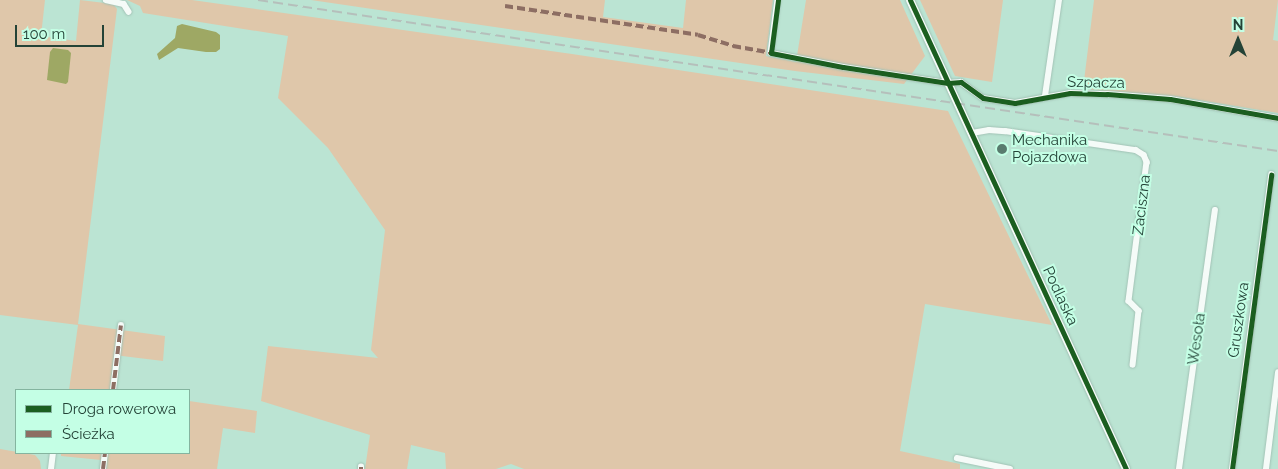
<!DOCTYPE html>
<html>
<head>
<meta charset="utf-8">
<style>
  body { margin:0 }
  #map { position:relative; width:1278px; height:469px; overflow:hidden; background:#bbe4d3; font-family:Raleway,sans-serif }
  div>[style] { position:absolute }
  .green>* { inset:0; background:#dfc7aa }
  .water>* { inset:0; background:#9ea864 }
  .roads { filter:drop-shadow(0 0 1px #a2c2b5) drop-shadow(0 0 1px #a2c2b5) }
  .street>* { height:5.5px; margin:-2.75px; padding:0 2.75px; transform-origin:2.75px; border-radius:2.75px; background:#f5fbf8 }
  .secondary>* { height:8px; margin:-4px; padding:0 4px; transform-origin:4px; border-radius:4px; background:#f5fbf8 }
  .rail>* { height:2px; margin-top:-1px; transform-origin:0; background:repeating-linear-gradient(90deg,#b5bfbb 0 10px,transparent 0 15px) }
  .quiet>* { height:4px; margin-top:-2px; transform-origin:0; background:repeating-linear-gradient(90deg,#8d6e63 0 8px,transparent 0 12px) }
  .cycleway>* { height:5px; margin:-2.5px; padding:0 2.5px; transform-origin:2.5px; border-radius:2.5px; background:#1b5e20 }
  .dots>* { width:14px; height:14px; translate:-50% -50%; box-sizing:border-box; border:2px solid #c4ffe5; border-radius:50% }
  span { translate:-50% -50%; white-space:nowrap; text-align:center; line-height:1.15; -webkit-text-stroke:4px #c4ffe5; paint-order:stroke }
  .street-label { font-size:15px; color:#244337 }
  .poi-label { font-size:15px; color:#244337 }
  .left { translate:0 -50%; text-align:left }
  .legend { position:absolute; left:15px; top:389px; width:175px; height:65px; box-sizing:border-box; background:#c4ffe5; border:1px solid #84b49f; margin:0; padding:6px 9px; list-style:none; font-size:15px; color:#244337 }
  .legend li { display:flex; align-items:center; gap:10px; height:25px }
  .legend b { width:25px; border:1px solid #84b49f }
  .north { position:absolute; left:1213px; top:15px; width:50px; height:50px; -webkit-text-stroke:4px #c4ffe5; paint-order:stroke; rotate:0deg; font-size:14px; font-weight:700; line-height:20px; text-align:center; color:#244337 }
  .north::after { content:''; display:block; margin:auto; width:18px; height:22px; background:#244337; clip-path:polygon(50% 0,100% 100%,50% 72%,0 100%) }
  .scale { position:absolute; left:15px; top:25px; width:89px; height:22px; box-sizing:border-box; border:2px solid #244337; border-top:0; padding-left:6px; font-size:15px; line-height:18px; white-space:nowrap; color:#244337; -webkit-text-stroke:4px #c4ffe5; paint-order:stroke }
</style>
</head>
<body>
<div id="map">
  <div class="green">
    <div style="clip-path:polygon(0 0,45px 0,41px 36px,76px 41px,80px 0,113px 4px,117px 9px,78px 324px,165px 336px,163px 361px,114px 355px,110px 390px,69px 390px,78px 325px,0 315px)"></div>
    <div style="clip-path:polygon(127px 0,192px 0,572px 54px,948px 111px,1052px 325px,925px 304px,900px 451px,960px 464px,960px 469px,524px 469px,511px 464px,496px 469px,446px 469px,445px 453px,411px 445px,407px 469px,365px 469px,370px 435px,261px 401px,268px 346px,378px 358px,371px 350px,385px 230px,328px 148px,278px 98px,288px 36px,143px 13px,140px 6px)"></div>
    <div style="clip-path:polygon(311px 0,605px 0,603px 17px,683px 28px,686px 0,773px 0,766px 56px,796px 62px,806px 0,900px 0,925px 56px,904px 84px,795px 71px)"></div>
    <div style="clip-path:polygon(920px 0,1003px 0,992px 82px,955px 76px)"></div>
    <div style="clip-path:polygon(1094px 0,1278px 0,1273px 40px,1278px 41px,1278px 113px,1180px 97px,1083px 89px)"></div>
    <div style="clip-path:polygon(189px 401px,257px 411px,255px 433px,223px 428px,217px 469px,100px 469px,101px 460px,61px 456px,61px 453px,189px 453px)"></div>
    <div style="clip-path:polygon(0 449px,35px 455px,40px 461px,41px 469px,0 469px)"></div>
  </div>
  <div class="water">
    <div style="clip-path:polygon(182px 24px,216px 32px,220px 35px,220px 49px,216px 52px,206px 52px,178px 48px,159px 60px,157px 54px,175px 38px,177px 26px)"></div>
    <div style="clip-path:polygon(53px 48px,68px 50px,71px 53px,68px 82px,66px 84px,47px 80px,50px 52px)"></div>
  </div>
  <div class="roads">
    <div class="street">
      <div style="left:106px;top:0;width:18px;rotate:13deg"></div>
      <div style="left:124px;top:4px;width:9px;rotate:58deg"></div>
      <div style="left:778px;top:0;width:53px;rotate:97.5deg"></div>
      <div style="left:771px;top:53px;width:73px;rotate:11deg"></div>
      <div style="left:843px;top:67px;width:106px;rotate:8.7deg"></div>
      <div style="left:948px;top:83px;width:13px;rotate:-4deg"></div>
      <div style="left:961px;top:82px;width:27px;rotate:36deg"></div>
      <div style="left:983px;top:98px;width:32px;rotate:9deg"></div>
      <div style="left:1015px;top:103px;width:56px;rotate:-10.3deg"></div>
      <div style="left:1070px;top:93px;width:37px;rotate:2deg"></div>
      <div style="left:1107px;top:94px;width:63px;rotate:4.5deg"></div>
      <div style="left:1170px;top:99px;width:110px;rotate:10deg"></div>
      <div style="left:1045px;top:96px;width:97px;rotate:-81.7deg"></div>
      <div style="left:972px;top:133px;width:17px;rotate:-10deg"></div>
      <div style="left:989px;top:130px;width:16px;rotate:4deg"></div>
      <div style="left:1005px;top:131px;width:132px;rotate:8.3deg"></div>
      <div style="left:1136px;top:150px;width:9px;rotate:32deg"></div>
      <div style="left:1144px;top:155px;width:8px;rotate:67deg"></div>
      <div style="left:1147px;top:162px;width:140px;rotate:97.4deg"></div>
      <div style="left:1129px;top:301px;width:14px;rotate:45deg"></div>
      <div style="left:1139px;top:311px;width:54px;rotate:96.3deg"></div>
      <div style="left:113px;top:390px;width:65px;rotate:-83deg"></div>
      <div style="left:957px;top:458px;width:54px;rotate:11.7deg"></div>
      <div style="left:51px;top:469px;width:16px;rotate:-83deg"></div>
      <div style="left:103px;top:469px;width:16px;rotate:-83deg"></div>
      <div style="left:361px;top:469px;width:2px;rotate:-90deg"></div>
      <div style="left:1179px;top:469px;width:261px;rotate:-82.1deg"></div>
      <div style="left:1232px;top:469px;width:297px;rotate:-82.4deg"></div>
      <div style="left:1266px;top:469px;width:97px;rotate:-82.9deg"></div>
    </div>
    <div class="secondary">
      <div style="left:910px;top:0;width:516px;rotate:65.27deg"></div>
    </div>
  </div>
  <div class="rail">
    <div style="left:258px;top:0;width:1031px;rotate:8.42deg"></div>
  </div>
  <div class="quiet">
    <div style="left:505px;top:6px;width:195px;rotate:8.5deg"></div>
    <div style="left:698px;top:35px;width:37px;rotate:17deg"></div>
    <div style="left:733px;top:46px;width:39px;rotate:10deg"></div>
    <div style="left:113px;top:390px;width:65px;rotate:-83deg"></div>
    <div style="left:103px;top:469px;width:16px;rotate:-83deg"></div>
    <div style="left:361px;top:469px;width:2px;rotate:-90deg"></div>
  </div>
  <div class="cycleway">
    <div style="left:778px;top:0;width:53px;rotate:97.5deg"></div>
    <div style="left:771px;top:53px;width:73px;rotate:11deg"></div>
    <div style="left:843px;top:67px;width:106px;rotate:8.7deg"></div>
    <div style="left:948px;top:83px;width:13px;rotate:-4deg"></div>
    <div style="left:961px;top:82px;width:27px;rotate:36deg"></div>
    <div style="left:983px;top:98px;width:32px;rotate:9deg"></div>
    <div style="left:1015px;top:103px;width:56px;rotate:-10.3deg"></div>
    <div style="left:1070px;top:93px;width:37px;rotate:2deg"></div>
    <div style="left:1107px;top:94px;width:63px;rotate:4.5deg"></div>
    <div style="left:1170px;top:99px;width:110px;rotate:10deg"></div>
    <div style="left:910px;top:0;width:516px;rotate:65.27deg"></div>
    <div style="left:1232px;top:469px;width:297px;rotate:-82.4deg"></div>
  </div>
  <div class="dots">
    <div style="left:1002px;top:149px;background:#597b6e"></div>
  </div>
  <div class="street-label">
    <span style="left:1096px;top:83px;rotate:1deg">Szpacza</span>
    <span style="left:1142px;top:205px;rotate:-83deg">Zaciszna</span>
    <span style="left:1060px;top:296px;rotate:65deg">Podlaska</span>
    <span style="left:1239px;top:320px;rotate:-82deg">Gruszkowa</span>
    <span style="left:1197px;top:339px;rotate:-82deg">Wesoła</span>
  </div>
  <div class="poi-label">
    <span class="left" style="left:1012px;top:149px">Mechanika<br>Pojazdowa</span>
  </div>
  <ul class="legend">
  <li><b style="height:6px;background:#1b5e20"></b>Droga rowerowa</li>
  <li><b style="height:6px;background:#8d6e63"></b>Ścieżka</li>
  </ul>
  <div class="north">N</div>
  <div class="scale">100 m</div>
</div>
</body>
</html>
